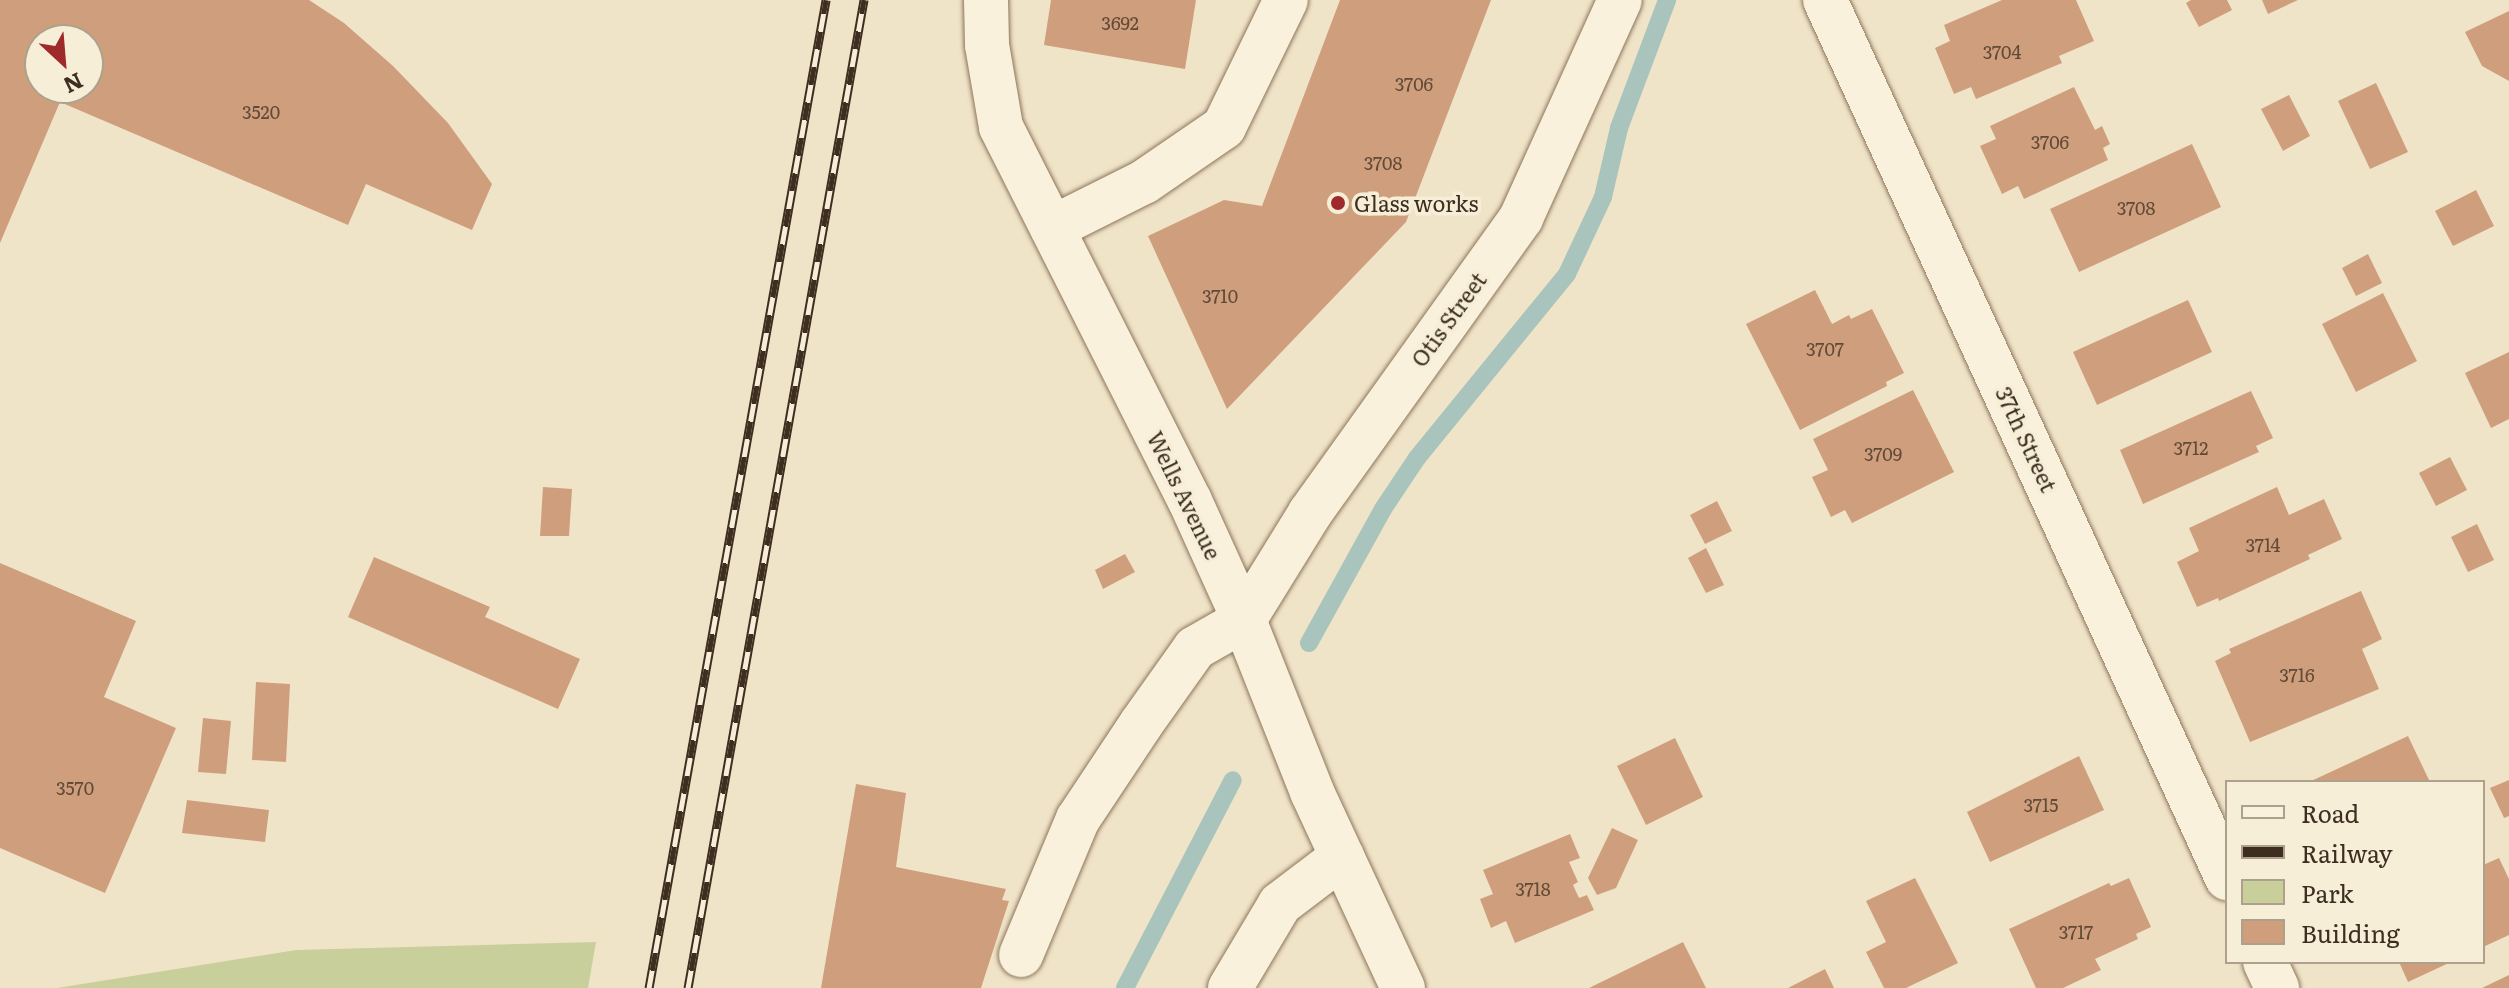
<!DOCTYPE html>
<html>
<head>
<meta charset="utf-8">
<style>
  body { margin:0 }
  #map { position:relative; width:2509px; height:988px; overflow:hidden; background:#f0e4c8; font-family:Literata,serif }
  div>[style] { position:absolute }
  .green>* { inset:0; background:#c9cf9b }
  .stream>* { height:18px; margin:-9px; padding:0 9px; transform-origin:9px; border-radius:9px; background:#a9c4bc }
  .building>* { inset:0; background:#cf9f7d }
  .roads { filter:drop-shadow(0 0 2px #8d765c) drop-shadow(0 0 2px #8d765c) }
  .minor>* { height:44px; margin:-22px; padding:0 22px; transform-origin:22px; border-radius:22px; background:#faf1dc }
  .rail>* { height:9px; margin-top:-4.5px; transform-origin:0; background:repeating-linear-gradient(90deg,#f7eed8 0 18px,#3d2e20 0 36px); box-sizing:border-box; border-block:2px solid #3d2e20 }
  .dots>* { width:22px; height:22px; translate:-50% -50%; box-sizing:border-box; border:4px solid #f7eed8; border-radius:50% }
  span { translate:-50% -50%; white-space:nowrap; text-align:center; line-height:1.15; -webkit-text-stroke:7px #f7eed8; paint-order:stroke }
  .number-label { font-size:18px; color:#624a37 }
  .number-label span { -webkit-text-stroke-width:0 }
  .poi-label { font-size:22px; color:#3d2e20 }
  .left { translate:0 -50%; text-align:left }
  .street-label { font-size:22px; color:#3d2e20 }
  .legend { position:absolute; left:2225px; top:780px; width:260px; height:184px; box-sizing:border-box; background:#f7eed8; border:2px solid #ada18e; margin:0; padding:10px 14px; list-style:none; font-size:24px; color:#3d2e20 }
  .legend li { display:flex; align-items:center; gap:16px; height:40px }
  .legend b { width:40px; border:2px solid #ada18e }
  .north { position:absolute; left:24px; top:24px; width:80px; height:80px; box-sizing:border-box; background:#f7eed8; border:2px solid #ada18e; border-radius:50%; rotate:154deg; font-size:22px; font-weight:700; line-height:32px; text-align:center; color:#3d2e20 }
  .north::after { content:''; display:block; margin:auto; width:28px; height:36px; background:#9e2a2b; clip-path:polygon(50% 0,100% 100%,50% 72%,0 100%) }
</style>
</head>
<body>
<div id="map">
  <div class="green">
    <div style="clip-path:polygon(596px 942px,588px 988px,57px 988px,296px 950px)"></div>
  </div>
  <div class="stream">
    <div style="left:1309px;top:643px;width:153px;rotate:-61.1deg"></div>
    <div style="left:1383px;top:509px;width:61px;rotate:-56.3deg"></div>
    <div style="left:1417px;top:458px;width:237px;rotate:-50.8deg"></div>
    <div style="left:1567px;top:274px;width:85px;rotate:-64.9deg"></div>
    <div style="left:1603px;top:197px;width:71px;rotate:-76.9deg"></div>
    <div style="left:1619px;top:128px;width:137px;rotate:-69.4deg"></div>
    <div style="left:1125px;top:988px;width:234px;rotate:-62.6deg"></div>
  </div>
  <div class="building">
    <div style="clip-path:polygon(evenodd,0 0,309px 0,344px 23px,393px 66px,448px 123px,492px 184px,472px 230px,366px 184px,348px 225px,60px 102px,0 243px,0 0,40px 40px,88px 40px,88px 88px,40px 88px,40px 40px)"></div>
    <div style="clip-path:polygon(1051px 0,1196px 0,1185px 69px,1044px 45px)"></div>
    <div style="clip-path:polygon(1340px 0,1491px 0,1406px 222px,1227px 409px,1148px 236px,1224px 200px,1262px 206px)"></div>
    <div style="clip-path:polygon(2002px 0,2076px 0,2094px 41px,2059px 56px,2062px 63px,1976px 99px,1971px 87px,1954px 94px,1935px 48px,1950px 41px,1944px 25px)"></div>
    <div style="clip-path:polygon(2191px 0,2227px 0,2232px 10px,2199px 27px,2186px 3px)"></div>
    <div style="clip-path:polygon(2262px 0,2298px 0,2268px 14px)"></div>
    <div style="clip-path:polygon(2509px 11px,2509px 81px,2482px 66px,2465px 32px)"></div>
    <div style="clip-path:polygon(2376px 83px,2408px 152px,2370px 169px,2338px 101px)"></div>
    <div style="clip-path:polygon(2074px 87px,2095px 130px,2102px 126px,2110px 144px,2103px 148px,2108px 160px,2024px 199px,2018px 186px,2002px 194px,1980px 146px,1996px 139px,1990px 126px)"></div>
    <div style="clip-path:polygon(2289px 95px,2310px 136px,2283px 151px,2261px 109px)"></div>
    <div style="clip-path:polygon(2192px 144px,2221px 207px,2079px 272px,2050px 209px)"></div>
    <div style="clip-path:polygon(2476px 190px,2494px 226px,2453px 246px,2435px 211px)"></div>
    <div style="clip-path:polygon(2368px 254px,2382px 283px,2356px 296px,2342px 268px)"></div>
    <div style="clip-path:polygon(1815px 290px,1832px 324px,1849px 315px,1851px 319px,1872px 309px,1904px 373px,1886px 382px,1887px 386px,1800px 430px,1746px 324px)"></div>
    <div style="clip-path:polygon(2383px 293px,2417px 361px,2356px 392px,2322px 324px)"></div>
    <div style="clip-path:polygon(2188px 300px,2212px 352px,2097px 405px,2073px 352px)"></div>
    <div style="clip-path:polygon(2509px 352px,2509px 419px,2491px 428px,2465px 373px)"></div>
    <div style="clip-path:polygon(1913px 390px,1954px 472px,1852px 523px,1845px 510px,1831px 517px,1812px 477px,1828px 470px,1813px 439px)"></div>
    <div style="clip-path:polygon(2251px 391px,2273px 438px,2256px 446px,2259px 452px,2143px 504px,2120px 450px)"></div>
    <div style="clip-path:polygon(2450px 457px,2467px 490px,2436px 506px,2419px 473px)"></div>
    <div style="clip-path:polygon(543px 487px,572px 489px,569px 536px,540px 536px)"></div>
    <div style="clip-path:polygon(2277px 487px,2289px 515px,2324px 499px,2342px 539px,2308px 555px,2310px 559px,2219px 601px,2218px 598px,2197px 607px,2177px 562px,2199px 551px,2189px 528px)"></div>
    <div style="clip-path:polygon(1717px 501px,1732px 531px,1705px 544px,1690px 515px)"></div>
    <div style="clip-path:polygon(2477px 524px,2494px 560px,2468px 572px,2451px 537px)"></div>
    <div style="clip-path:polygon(1706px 548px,1724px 585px,1706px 593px,1688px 558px)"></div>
    <div style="clip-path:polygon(1125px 554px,1135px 572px,1103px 589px,1095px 570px)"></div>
    <div style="clip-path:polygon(374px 557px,490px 607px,485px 617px,580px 659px,558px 709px,348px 617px)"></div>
    <div style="clip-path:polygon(0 563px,136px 621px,104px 697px,176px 728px,105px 893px,0 848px)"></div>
    <div style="clip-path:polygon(2361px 591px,2382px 639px,2362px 649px,2379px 689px,2250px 742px,2215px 661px,2231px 653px,2229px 649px)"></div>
    <div style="clip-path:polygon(256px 682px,290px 684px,286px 762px,252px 760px)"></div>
    <div style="clip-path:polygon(203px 718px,231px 721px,226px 774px,198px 772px)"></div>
    <div style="clip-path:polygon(2408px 736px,2430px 782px,2309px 782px)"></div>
    <div style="clip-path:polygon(1675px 738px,1703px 797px,1646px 825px,1617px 766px)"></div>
    <div style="clip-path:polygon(2079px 756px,2104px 810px,1990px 862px,1967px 812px)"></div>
    <div style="clip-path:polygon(2509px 780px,2509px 816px,2504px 818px,2490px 788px)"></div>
    <div style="clip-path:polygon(856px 784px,906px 793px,896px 867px,1006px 889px,1002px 900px,1009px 901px,981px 988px,821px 988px)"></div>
    <div style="clip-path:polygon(187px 800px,269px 810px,265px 842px,182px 833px)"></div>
    <div style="clip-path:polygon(1612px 828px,1638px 840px,1616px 888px,1597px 895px,1588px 878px)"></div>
    <div style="clip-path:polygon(1570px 834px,1580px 858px,1569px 862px,1578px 882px,1573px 885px,1579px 898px,1587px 895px,1594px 910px,1515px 943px,1506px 921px,1491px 928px,1480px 899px,1493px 894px,1483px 870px)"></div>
    <div style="clip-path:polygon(2499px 858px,2509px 879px,2509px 935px,2483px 947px,2483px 865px)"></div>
    <div style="clip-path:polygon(1915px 878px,1958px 963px,1906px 988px,1884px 988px,1866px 952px,1886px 942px,1866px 901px)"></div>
    <div style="clip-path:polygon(2129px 878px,2151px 927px,2136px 934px,2138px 939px,2095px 959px,2101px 970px,2063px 988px,2036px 988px,2009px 929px,2109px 883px,2111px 886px)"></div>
    <div style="clip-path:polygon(1683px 942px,1706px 988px,1589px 988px)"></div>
    <div style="clip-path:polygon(2399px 962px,2451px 962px,2408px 982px)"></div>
    <div style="clip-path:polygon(1825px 969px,1834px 988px,1788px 988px)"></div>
    <div style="clip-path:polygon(2509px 975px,2509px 988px,2482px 988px)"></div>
  </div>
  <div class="roads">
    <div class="minor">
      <div style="left:986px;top:0;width:45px;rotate:88.7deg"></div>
      <div style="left:987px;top:45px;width:83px;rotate:80.3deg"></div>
      <div style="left:1001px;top:127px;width:419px;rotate:63.2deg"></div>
      <div style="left:1190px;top:501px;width:131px;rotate:65.6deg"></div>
      <div style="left:1244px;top:620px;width:185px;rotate:68.4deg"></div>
      <div style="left:1312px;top:792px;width:216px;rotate:65.1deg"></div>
      <div style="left:1825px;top:0;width:966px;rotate:65.4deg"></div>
      <div style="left:1052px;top:228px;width:103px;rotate:-26.6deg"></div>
      <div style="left:1144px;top:182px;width:97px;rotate:-34.5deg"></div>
      <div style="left:1224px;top:127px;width:141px;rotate:-64deg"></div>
      <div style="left:1021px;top:955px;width:147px;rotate:-67.3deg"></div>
      <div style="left:1078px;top:819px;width:114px;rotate:-56.4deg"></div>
      <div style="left:1141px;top:724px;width:93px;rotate:-54.6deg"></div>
      <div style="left:1195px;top:648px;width:56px;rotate:-29.7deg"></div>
      <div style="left:1244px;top:620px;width:126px;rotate:-58.3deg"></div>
      <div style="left:1310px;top:513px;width:363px;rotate:-54.4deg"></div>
      <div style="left:1521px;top:218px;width:239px;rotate:-65.6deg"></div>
      <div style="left:2265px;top:962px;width:29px;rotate:65deg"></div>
      <div style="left:1230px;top:988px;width:98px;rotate:-59.2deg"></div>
      <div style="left:1280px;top:904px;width:78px;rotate:-37.2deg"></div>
    </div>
  </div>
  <div class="rail">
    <div style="left:649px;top:988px;width:1004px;rotate:-79.84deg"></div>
    <div style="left:688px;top:988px;width:1004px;rotate:-79.9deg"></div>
  </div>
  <div class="dots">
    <div style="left:1338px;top:203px;background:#9e2a2b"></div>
  </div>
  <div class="number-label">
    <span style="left:1120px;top:23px">3692</span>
    <span style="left:2002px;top:52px">3704</span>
    <span style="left:1414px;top:84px">3706</span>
    <span style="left:261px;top:112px">3520</span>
    <span style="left:2050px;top:142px">3706</span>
    <span style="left:1383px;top:163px">3708</span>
    <span style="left:2136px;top:208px">3708</span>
    <span style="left:1220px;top:296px">3710</span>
    <span style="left:1825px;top:349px">3707</span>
    <span style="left:2191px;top:448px">3712</span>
    <span style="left:1883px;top:454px">3709</span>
    <span style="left:2263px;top:545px">3714</span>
    <span style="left:2297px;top:675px">3716</span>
    <span style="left:75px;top:788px">3570</span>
    <span style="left:2041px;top:805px">3715</span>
    <span style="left:1533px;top:889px">3718</span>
    <span style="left:2076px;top:932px">3717</span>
  </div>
  <div class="poi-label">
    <span class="left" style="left:1354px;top:203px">Glass works</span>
  </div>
  <div class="street-label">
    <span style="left:1448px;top:319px;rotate:-54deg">Otis Street</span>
    <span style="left:2027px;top:439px;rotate:65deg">37th Street</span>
    <span style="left:1185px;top:495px;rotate:64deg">Wells Avenue</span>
  </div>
  <ul class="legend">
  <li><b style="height:10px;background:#faf1dc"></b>Road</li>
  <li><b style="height:10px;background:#3d2e20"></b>Railway</li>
  <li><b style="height:22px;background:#c9cf9b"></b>Park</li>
  <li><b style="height:22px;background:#cf9f7d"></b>Building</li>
  </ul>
  <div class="north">N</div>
</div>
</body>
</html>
